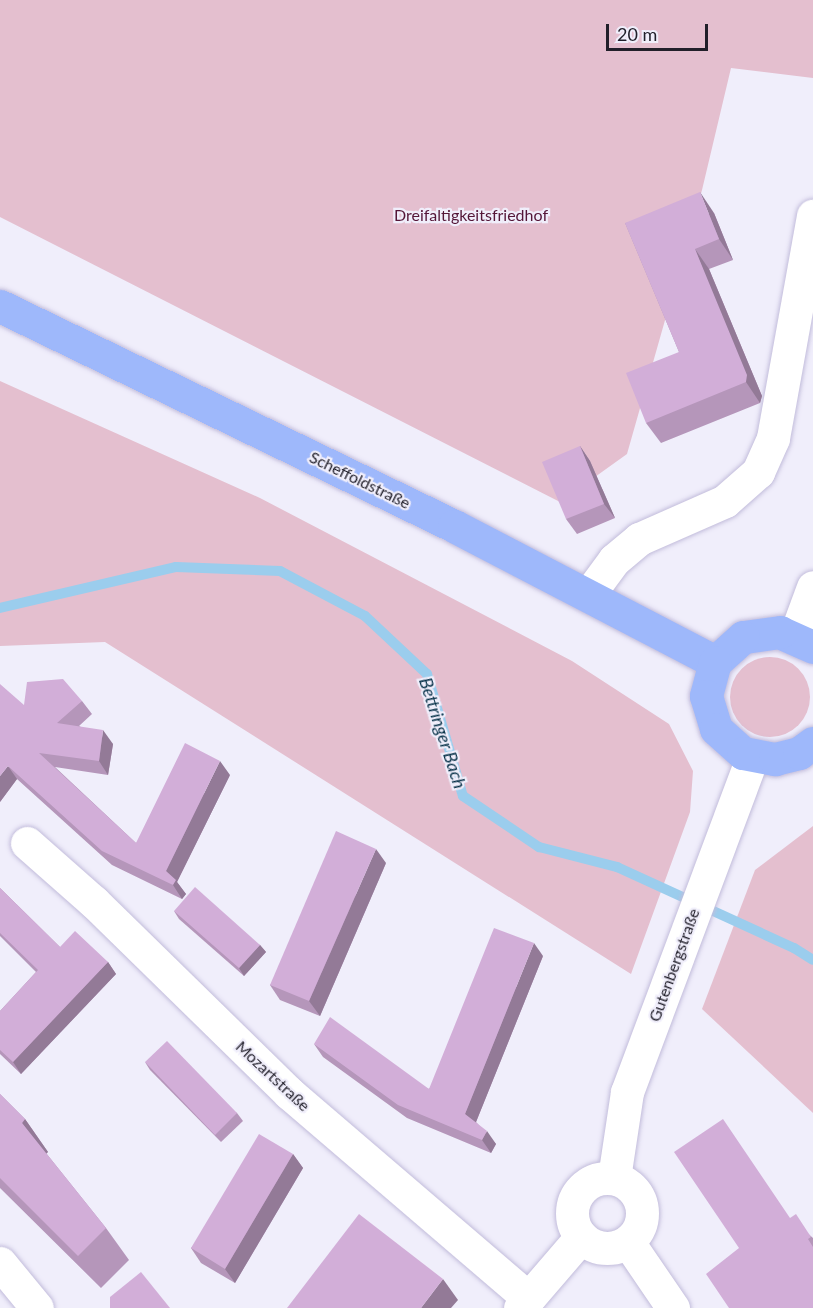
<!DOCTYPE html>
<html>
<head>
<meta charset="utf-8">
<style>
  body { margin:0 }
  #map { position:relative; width:813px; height:1308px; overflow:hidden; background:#f0eefb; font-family:Lato,sans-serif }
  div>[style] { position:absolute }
  .green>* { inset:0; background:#e4bfcf }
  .round { border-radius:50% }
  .stream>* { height:10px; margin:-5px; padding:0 5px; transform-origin:5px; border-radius:5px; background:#9bcded }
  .roads { filter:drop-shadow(0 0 2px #c2bcdb) drop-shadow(0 0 2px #c2bcdb) }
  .minor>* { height:33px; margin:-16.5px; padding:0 16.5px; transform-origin:16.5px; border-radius:16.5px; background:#fff }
  .minor>.ring { margin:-16.5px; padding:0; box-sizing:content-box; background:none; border:33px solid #fff; border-radius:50% }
  .major>* { height:33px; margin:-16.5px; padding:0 16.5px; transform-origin:16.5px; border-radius:16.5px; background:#9eb8fb }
  .wall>* { inset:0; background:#b596ba }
  .shaded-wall>* { inset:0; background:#937a97 }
  .building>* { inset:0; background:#d2aed8 }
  span { translate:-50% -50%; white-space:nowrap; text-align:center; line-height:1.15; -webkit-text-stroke:4.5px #f0eefb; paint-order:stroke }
  .park-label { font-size:16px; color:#541638 }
  .street-label { font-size:16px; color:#211f2a }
  .water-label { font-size:18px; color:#073148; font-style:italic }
  .scale { position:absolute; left:606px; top:24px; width:102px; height:27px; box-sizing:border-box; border:3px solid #211f2a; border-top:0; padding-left:8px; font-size:18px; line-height:21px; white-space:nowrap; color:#211f2a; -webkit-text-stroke:4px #f0eefb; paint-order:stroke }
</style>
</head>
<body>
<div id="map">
  <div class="green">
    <div style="clip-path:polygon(0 0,813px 0,813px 78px,731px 68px,702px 190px,627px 454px,560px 502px,0 217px)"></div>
    <div style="clip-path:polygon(0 381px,260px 498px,572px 661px,669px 724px,693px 771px,690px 812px,631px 974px,105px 642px,0 646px)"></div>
    <div class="round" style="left:730px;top:657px;width:80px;height:80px"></div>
    <div style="clip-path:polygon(813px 826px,813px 1113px,702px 1009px,755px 870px)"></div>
  </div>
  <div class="stream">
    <div style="left:0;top:608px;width:181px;rotate:-13.1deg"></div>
    <div style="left:176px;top:567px;width:104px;rotate:2.2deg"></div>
    <div style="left:280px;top:571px;width:96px;rotate:27.9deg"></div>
    <div style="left:365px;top:616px;width:85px;rotate:43.1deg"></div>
    <div style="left:427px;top:674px;width:127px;rotate:73.6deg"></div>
    <div style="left:463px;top:796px;width:92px;rotate:33.9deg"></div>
    <div style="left:539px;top:847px;width:81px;rotate:14.4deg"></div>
    <div style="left:617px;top:867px;width:195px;rotate:24.6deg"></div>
    <div style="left:794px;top:948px;width:22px;rotate:32deg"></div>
  </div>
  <div class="roads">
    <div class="minor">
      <div style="left:589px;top:594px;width:42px;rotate:-53.7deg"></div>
      <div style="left:614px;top:560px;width:33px;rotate:-40deg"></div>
      <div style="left:639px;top:539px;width:94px;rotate:-23.8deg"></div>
      <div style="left:725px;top:501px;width:44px;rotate:-41.3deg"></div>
      <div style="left:758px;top:472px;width:37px;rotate:-66deg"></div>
      <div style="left:773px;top:438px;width:226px;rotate:-79.8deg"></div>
      <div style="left:795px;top:636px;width:52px;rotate:-69.8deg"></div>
      <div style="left:27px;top:843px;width:89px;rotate:41.4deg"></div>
      <div style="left:94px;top:902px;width:273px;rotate:44.4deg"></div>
      <div style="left:289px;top:1093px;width:315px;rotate:40.6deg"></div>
      <div style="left:614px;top:1178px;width:87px;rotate:-81.4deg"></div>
      <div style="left:627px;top:1092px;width:358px;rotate:-69.5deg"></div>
      <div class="ring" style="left:572px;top:1178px;width:37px;height:37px"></div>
      <div style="left:628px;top:1242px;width:80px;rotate:55.7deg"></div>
      <div style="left:0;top:1263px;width:58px;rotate:50.6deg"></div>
      <div style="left:520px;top:1308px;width:94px;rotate:-49.3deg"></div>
    </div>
    <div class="major">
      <div style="left:0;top:306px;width:504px;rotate:25.85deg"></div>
      <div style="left:454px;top:526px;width:294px;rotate:27.5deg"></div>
      <div style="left:813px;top:647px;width:36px;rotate:-156deg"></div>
      <div style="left:780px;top:632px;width:37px;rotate:172deg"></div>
      <div style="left:743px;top:637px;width:38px;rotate:138deg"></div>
      <div style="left:715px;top:662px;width:35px;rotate:105deg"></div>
      <div style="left:706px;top:696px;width:34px;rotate:73deg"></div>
      <div style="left:716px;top:729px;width:36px;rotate:42deg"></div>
      <div style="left:743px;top:753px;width:33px;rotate:11deg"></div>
      <div style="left:775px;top:759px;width:25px;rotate:-14deg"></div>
      <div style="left:799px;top:753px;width:17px;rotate:-36deg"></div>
    </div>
  </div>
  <div class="wall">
    <div style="clip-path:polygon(714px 213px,733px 260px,709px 269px,762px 396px,760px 403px,661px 443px,646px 423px,679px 352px,625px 223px)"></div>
    <div style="clip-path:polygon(580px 446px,590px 461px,615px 518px,577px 534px,566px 519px)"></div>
    <div style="clip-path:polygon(82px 701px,92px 714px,79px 726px,113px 744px,108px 775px,55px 767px,136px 843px,230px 775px,177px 882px,186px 894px,182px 899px,112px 865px,17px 779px,0 802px,24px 705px)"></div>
    <div style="clip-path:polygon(386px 863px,320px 1016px,280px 1000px,270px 985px)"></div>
    <div style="clip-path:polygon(0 888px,60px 947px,108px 962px,116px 974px,21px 1074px,0 1054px,0 1011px,36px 972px,0 936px)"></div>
    <div style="clip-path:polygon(174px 911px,260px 945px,266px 952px,244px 976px,179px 919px)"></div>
    <div style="clip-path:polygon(543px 956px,476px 1122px,496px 1144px,491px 1153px,407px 1118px,323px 1057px,314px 1044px,429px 1089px)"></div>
    <div style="clip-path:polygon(145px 1062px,237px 1113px,243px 1121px,221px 1142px,150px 1070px)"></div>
    <div style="clip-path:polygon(0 1094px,25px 1119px,48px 1152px,46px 1153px,106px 1228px,129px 1260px,101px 1288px,0 1188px)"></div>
    <div style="clip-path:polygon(293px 1154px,303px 1168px,235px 1283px,201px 1263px,191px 1248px)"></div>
    <div style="clip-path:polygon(790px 1218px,813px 1238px,813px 1308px)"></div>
  </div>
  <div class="shaded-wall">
    <div style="clip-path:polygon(700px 192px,714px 213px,733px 260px,719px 239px)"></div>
    <div style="clip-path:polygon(695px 249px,709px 269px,762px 396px,760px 403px,746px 382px)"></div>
    <div style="clip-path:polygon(580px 446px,590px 461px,615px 518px,604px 504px)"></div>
    <div style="clip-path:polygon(103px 730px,113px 744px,108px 775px,99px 761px)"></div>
    <div style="clip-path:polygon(220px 761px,230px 775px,177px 882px,186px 894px,182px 899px,173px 885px,166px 871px)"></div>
    <div style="clip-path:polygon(8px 766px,17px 779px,0 802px,0 776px)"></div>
    <div style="clip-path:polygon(376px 849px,386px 863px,320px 1016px,309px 1001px)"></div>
    <div style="clip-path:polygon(534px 943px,543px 956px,474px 1127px,465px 1114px)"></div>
    <div style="clip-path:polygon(260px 945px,266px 952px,244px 976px,239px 968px)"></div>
    <div style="clip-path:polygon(108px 962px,116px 974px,21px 1074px,13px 1062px)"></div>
    <div style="clip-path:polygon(25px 1119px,48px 1152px,45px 1155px,22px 1123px)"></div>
    <div style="clip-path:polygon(487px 1131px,496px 1144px,491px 1153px,482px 1140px)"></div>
    <div style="clip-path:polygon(293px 1154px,303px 1168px,235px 1283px,225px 1269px)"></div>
    <div style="clip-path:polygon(443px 1279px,458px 1300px,451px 1308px,421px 1308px)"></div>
  </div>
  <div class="building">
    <div style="clip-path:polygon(700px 192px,719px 239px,695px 249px,747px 375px,746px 382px,646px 423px,626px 373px,679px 352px,625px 223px)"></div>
    <div style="clip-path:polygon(580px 446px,604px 504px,566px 519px,542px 462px)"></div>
    <div style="clip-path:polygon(63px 679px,82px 701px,57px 723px,103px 730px,99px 761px,39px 753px,136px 843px,185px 743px,220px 761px,166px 871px,176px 880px,173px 885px,102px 851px,8px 766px,0 776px,0 684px,24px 705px,27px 682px)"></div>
    <div style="clip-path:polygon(336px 831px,376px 849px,309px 1001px,270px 985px)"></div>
    <div style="clip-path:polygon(195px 887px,260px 945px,239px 968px,174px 911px)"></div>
    <div style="clip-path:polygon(0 888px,60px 947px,75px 931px,108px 962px,13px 1062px,0 1050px,0 1011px,38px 970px,0 933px)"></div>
    <div style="clip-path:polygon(494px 928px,534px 943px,465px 1114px,487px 1131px,482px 1140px,398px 1105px,314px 1044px,330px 1017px,429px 1089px)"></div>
    <div style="clip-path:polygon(167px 1041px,237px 1113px,215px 1135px,145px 1062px)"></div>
    <div style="clip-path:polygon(0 1094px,25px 1119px,22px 1123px,106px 1228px,78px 1256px,0 1178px)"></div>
    <div style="clip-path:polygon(723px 1119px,790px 1218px,796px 1214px,811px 1237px,808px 1239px,813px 1247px,813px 1308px,729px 1308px,706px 1274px,739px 1248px,674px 1152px)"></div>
    <div style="clip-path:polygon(259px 1134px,293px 1154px,225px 1269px,191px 1248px)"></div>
    <div style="clip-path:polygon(359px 1214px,443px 1279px,421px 1308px,287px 1308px)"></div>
    <div style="clip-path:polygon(141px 1272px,170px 1308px,110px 1308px,110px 1297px)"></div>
  </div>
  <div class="park-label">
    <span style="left:471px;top:215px">Dreifaltigkeitsfriedhof</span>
  </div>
  <div class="street-label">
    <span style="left:360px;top:480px;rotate:26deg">Scheffoldstraße</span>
    <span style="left:674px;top:965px;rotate:-70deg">Gutenbergstraße</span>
    <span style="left:273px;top:1076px;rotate:43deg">Mozartstraße</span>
  </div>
  <div class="water-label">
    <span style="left:443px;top:733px;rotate:72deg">Bettringer Bach</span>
  </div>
  <div class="scale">20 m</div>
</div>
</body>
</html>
